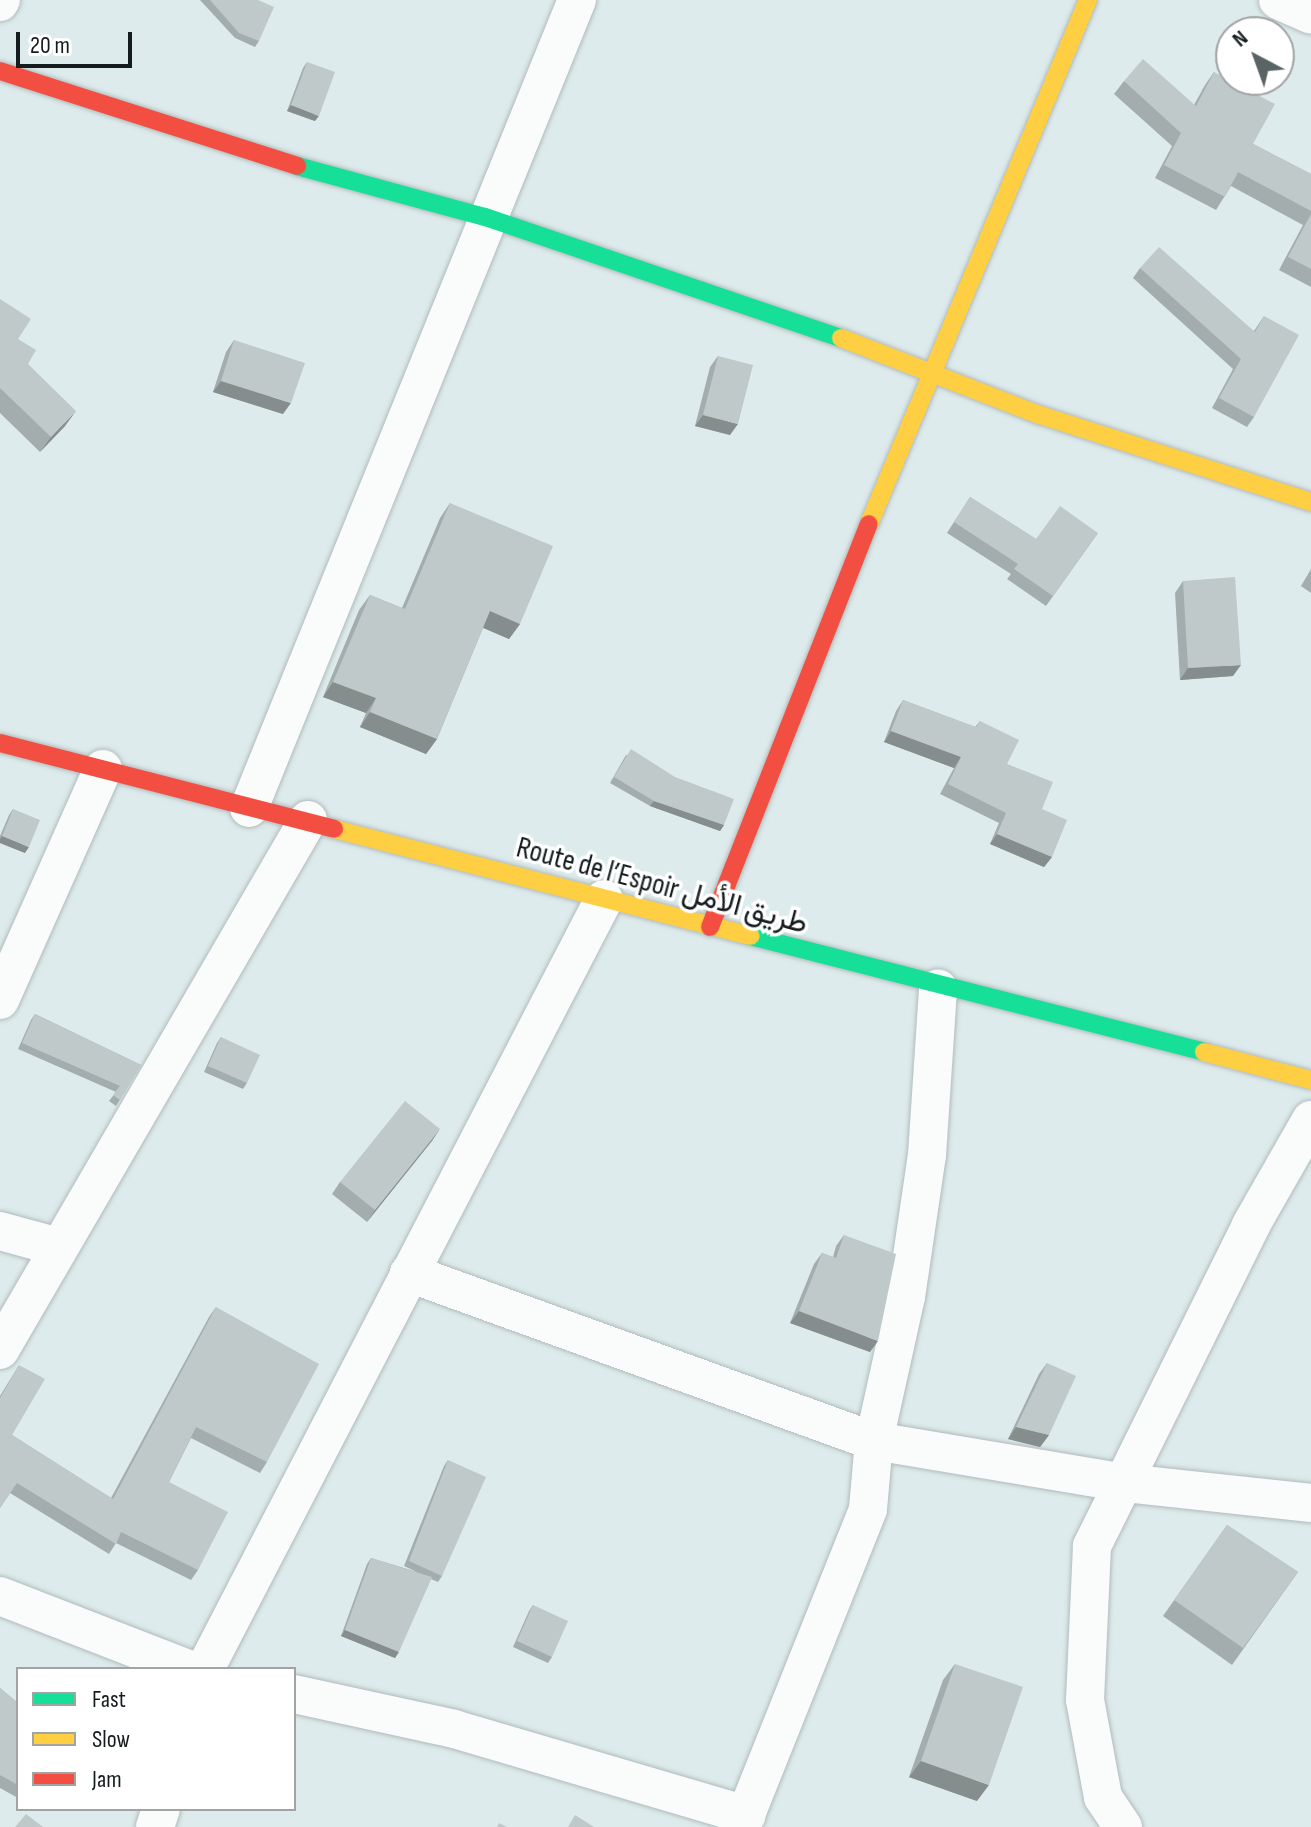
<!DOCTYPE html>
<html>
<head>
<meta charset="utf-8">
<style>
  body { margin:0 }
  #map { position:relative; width:1311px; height:1827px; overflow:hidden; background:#deebec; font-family:"Sofia Sans Condensed",Vazirmatn,sans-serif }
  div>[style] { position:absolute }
  .roads { filter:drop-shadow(0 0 2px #b1bbbc) drop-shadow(0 0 2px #b1bbbc) }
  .street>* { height:38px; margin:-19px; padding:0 19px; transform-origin:19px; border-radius:19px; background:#fafcfc }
  .fast>* { height:18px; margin:-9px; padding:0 9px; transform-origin:9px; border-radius:9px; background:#16e098 }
  .slow>* { height:18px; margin:-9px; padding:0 9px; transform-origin:9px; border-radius:9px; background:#ffcf43 }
  .jam>* { height:18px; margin:-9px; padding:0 9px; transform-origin:9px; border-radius:9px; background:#f24e42 }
  .wall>* { inset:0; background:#a4adae }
  .shaded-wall>* { inset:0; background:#868d8d }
  .building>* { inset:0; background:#bfc9ca }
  span { translate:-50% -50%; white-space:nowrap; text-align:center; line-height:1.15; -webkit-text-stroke:7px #fff; paint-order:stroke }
  .street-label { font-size:30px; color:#141c1d }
  .legend { position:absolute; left:16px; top:1667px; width:280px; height:144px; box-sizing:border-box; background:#fff; border:2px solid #a1a4a5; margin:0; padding:10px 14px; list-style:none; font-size:24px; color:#141c1d }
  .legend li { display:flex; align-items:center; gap:16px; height:40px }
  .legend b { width:40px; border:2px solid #a1a4a5 }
  .north { position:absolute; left:1215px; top:16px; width:80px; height:80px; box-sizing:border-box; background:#fff; border:2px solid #a1a4a5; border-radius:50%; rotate:319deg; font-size:22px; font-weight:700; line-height:32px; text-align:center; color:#141c1d }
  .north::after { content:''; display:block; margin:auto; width:28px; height:36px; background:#5b6465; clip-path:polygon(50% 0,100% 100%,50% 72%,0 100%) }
  .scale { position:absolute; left:16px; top:32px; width:116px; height:36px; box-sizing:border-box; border:4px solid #141c1d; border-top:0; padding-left:10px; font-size:24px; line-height:28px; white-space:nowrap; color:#141c1d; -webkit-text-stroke:6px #fff; paint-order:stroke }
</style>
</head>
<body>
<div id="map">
  <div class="roads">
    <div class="street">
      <div style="left:1278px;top:0;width:36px;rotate:24deg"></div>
      <div style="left:0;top:2px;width:2px;rotate:-63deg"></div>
      <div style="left:249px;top:808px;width:872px;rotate:-67.91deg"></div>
      <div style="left:0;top:1000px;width:253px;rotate:-66deg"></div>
      <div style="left:0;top:1231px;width:60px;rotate:15.4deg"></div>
      <div style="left:409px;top:1273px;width:494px;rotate:19.9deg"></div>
      <div style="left:874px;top:1441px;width:254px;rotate:9.5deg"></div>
      <div style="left:1124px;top:1483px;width:188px;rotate:6.1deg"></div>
      <div style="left:0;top:1350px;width:613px;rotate:-59.84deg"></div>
      <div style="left:0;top:1596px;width:202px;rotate:21.2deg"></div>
      <div style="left:205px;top:1669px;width:867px;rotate:-62.61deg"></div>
      <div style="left:294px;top:1694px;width:164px;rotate:12.3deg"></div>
      <div style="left:454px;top:1729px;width:305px;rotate:16.4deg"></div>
      <div style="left:155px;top:1827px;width:19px;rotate:-72deg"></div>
      <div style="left:741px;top:1827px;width:342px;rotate:-68.2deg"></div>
      <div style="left:868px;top:1509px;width:68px;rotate:-85deg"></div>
      <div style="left:874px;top:1441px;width:148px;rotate:-77.5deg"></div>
      <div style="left:906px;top:1297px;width:144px;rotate:-81.6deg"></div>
      <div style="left:927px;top:1155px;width:167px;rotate:-86.2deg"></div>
      <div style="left:1123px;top:1827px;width:36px;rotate:-124deg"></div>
      <div style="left:1103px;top:1797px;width:99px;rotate:-100.5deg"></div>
      <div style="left:1085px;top:1700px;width:154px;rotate:-87.4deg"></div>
      <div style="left:1092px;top:1546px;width:358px;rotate:-63.6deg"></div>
      <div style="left:1251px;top:1225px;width:121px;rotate:-60.3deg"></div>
    </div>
    <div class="fast">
      <div style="left:297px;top:166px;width:195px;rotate:15.2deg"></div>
      <div style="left:485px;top:217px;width:376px;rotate:18.8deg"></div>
      <div style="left:750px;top:936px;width:469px;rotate:14.3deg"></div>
    </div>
    <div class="slow">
      <div style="left:841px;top:338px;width:213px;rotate:21.2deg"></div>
      <div style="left:1040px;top:415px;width:285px;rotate:17.8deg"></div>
      <div style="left:869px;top:524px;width:568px;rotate:-67.32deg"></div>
      <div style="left:334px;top:829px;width:430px;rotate:14.4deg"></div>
      <div style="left:1204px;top:1052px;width:111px;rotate:14.7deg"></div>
    </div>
    <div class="jam">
      <div style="left:0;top:71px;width:312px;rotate:17.7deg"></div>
      <div style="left:0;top:743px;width:345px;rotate:14.4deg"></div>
      <div style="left:710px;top:927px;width:433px;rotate:-68.5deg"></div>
    </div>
  </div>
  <div class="wall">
    <div style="clip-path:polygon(200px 0,258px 0,259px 41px,255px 47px,235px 38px)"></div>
    <div style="clip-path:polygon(307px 62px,315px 121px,287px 111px,303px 68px)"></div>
    <div style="clip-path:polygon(1214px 72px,1253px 144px,1311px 174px,1311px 287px,1279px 270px,1303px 225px,1231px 186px,1216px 210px,1155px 178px,1172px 146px,1114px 94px,1124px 81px,1194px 105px,1205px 85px)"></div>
    <div style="clip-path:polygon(1140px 268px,1254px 331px,1264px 316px,1254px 417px,1247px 427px,1212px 408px,1233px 369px,1133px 278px)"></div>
    <div style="clip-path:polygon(0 299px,18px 339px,28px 364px,65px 426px,40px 452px,0 413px)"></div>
    <div style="clip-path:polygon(234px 340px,283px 414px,213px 392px,226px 352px)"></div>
    <div style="clip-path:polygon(718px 356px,730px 435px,695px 426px,710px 367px)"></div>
    <div style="clip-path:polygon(970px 497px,1036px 539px,1098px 533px,1046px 606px,1007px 579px,1011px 574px,947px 533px)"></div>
    <div style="clip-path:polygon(450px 503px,520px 624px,509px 639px,483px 628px,437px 739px,426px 754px,360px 727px,366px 713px,323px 697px,359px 610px,370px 595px,402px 608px,440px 518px)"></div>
    <div style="clip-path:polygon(1311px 569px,1311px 593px,1301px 586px)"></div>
    <div style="clip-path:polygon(1183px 581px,1233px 676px,1180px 680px,1175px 593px)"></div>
    <div style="clip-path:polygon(903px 700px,975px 727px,980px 721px,1007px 764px,1042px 809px,1052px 857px,1044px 867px,990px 844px,999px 823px,940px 794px,954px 768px,884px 742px,896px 711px)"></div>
    <div style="clip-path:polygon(626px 755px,724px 825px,720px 831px,650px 806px,610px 783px)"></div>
    <div style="clip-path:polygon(13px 809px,25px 853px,0 843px,0 836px,9px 815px)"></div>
    <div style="clip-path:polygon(35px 1014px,141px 1065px,116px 1106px,109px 1101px,116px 1092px,18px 1049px,31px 1020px)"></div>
    <div style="clip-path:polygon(221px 1037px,247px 1083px,243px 1089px,204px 1072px,217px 1043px)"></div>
    <div style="clip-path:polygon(440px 1129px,367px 1222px,332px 1194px,340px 1182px)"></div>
    <div style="clip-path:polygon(844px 1235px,870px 1352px,790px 1323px,814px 1264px,822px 1253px,833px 1257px,836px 1246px)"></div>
    <div style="clip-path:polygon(216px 1307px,267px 1462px,260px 1473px,191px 1438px,169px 1482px,198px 1570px,191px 1580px,116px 1543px,109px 1554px,10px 1493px,0 1508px,0 1396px,19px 1365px,12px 1435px,111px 1498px,209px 1317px)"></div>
    <div style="clip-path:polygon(1047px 1363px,1049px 1435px,1040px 1447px,1008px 1439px,1039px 1374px)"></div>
    <div style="clip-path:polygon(448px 1460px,442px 1576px,438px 1582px,431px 1579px,395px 1658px,341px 1636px,367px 1564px,371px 1558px,417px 1572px,404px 1566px,444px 1466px)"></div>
    <div style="clip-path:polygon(1227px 1525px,1298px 1572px,1232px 1665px,1163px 1616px)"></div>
    <div style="clip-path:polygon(533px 1605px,552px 1657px,548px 1663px,513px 1647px,529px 1611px)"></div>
    <div style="clip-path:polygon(955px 1664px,977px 1801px,909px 1777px,943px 1680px)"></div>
    <div style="clip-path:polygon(0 1688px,18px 1703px,18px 1798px,0 1788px)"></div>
  </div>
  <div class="shaded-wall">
    <div style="clip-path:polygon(291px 105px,319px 116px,315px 121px,287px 111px)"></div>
    <div style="clip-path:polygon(221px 381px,291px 403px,283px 414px,213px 392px)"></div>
    <div style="clip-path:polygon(76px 411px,65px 426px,40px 452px,51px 437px)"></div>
    <div style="clip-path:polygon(703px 415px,738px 424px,730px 435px,695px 426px)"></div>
    <div style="clip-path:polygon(490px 611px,520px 624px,509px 639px,479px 626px)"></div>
    <div style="clip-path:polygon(1241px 665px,1233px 676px,1180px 680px,1188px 668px)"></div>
    <div style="clip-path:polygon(333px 682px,376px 698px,366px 713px,323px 697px)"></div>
    <div style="clip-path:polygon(370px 712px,437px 739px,426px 754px,360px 727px)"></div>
    <div style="clip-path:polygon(891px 731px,961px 757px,954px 768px,884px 742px)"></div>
    <div style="clip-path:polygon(654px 801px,724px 825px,720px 831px,650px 806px)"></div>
    <div style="clip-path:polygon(997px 834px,1052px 857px,1044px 867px,990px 844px)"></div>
    <div style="clip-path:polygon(2px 836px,29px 847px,25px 853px,0 843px,0 839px)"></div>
    <div style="clip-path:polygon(440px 1129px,432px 1141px,367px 1222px,375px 1210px)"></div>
    <div style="clip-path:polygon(799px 1311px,878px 1341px,870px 1352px,790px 1323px)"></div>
    <div style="clip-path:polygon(1016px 1427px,1049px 1435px,1040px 1447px,1008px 1439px)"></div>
    <div style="clip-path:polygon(345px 1630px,399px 1652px,395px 1658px,341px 1636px)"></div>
    <div style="clip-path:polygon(921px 1761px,989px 1785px,977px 1801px,909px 1777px)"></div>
  </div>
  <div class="building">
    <div style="clip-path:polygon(210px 0,258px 0,274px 7px,259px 41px,239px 33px)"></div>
    <div style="clip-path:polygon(1143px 59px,1196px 106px,1214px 72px,1275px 104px,1253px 144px,1311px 174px,1311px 211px,1238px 172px,1225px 197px,1164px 165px,1181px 133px,1124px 81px)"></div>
    <div style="clip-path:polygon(307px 62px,335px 72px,319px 116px,291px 105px)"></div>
    <div style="clip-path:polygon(1311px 214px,1311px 269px,1288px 257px)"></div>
    <div style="clip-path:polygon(1159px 247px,1255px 332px,1264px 316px,1299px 335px,1254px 417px,1219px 398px,1241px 359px,1140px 268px)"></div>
    <div style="clip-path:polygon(0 299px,31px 319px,18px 339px,36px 350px,28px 364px,76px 411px,51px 437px,0 388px)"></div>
    <div style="clip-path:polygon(234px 340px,305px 363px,291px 403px,221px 381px)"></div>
    <div style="clip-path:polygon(718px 356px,753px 365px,738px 424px,703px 415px)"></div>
    <div style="clip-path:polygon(970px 497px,1036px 539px,1060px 506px,1098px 533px,1053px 596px,1014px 569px,1018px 564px,954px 522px)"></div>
    <div style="clip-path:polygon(450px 503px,553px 546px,520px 624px,490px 611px,437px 739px,370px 712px,376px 698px,333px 682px,370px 595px,405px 609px)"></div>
    <div style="clip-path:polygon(1235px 577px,1241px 665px,1188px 668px,1183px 581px)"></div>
    <div style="clip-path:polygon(903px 700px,976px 727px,980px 721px,1019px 740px,1007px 764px,1053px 782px,1042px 809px,1067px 820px,1052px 857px,997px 834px,1006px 813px,948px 784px,961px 757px,891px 731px)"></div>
    <div style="clip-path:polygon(631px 749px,675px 777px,734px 799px,724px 825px,654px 801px,614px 777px)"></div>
    <div style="clip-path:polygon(13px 809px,40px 820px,29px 847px,2px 836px)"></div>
    <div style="clip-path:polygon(35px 1014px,141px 1065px,120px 1100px,113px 1095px,120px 1086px,22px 1043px)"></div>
    <div style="clip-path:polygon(221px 1037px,260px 1055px,247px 1083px,208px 1066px)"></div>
    <div style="clip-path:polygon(405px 1101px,440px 1129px,375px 1210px,340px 1182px)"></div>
    <div style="clip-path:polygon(844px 1235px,896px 1254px,878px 1341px,799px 1311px,822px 1253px,836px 1258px)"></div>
    <div style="clip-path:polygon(216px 1307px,319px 1364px,267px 1462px,196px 1427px,169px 1482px,228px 1512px,198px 1570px,121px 1532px,116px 1544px,17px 1483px,0 1508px,0 1398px,19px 1365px,45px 1379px,12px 1435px,113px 1499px)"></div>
    <div style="clip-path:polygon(1047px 1363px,1076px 1376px,1049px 1435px,1016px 1427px)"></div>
    <div style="clip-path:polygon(448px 1460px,486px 1477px,442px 1576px,409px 1561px)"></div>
    <div style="clip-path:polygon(1227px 1525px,1298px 1572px,1243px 1648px,1174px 1600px)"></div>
    <div style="clip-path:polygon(371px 1558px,432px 1577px,399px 1652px,345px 1630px)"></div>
    <div style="clip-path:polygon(533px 1605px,568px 1621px,552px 1657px,517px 1641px)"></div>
    <div style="clip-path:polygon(955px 1664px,1023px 1687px,989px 1785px,921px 1761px)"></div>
    <div style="clip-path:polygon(0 1688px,18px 1703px,18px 1785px,0 1775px)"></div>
    <div style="clip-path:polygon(26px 1814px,43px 1827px,15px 1827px)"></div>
    <div style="clip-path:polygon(575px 1815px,594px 1827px,568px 1827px)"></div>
    <div style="clip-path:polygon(499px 1823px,507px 1827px,497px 1827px)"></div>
  </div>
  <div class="street-label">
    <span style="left:662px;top:886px;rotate:15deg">Route de l’Espoir طريق الأمل</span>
  </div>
  <ul class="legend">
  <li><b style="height:10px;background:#16e098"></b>Fast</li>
  <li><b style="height:10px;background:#ffcf43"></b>Slow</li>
  <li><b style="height:10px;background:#f24e42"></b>Jam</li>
  </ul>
  <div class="north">N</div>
  <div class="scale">20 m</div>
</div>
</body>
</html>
